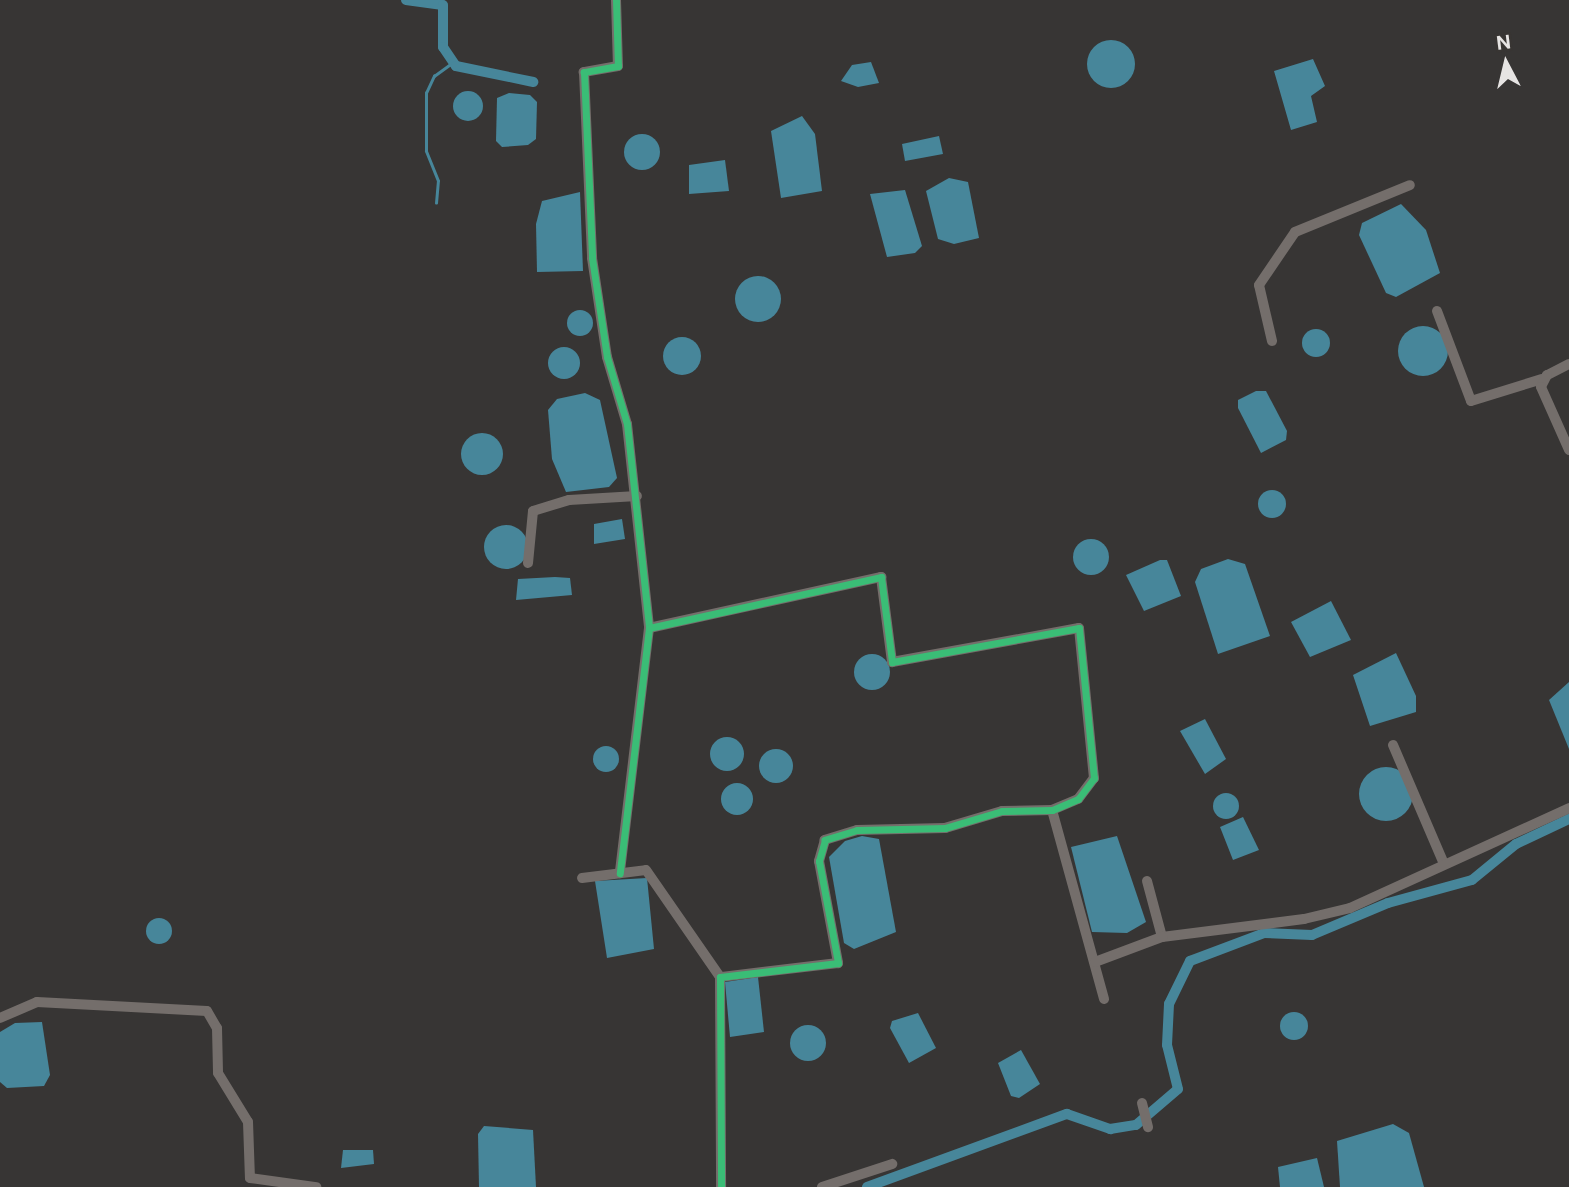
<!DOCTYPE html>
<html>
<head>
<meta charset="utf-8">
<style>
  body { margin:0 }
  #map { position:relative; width:1569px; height:1187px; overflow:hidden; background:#373534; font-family:"Public Sans",sans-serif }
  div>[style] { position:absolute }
  .water>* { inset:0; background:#47869a }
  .round { border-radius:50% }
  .stream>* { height:2.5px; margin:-1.25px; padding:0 1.25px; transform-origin:1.25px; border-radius:1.25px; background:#47869a }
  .canal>* { height:10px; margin:-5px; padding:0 5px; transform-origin:5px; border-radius:5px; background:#47869a }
  .minor>* { height:10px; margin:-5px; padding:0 5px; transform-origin:5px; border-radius:5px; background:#746e6b }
  .cycleway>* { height:7px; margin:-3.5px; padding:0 3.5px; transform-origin:3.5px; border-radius:3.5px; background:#3abd76 }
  span { translate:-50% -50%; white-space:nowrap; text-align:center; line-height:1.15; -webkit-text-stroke:6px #383533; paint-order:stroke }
  .north { position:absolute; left:1471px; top:28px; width:70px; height:70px; -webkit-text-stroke:5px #383533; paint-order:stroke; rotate:353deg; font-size:19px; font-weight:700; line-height:28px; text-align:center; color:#e6e4e3 }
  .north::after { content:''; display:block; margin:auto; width:24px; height:32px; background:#e6e4e3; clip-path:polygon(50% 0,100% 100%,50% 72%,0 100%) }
</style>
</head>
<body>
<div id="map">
  <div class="water">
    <div class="round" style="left:1087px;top:40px;width:48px;height:48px"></div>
    <div style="clip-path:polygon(1313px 59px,1325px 86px,1311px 96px,1317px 122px,1291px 130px,1274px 71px)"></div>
    <div style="clip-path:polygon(871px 62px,879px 83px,858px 87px,841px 81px,852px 65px)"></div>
    <div class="round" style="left:453px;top:91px;width:30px;height:30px"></div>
    <div style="clip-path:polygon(509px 93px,530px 95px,537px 102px,536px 139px,528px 145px,502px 147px,496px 141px,497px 98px)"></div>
    <div style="clip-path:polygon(802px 116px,815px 134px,822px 191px,781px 198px,771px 131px)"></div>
    <div class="round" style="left:624px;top:134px;width:36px;height:36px"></div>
    <div style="clip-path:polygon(939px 136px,943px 154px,905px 161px,902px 144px)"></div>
    <div style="clip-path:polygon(725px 160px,729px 191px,689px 194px,689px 165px)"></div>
    <div style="clip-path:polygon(949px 178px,968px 182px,979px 238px,954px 244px,938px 239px,926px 191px)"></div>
    <div style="clip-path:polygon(905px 190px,922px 246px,915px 253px,887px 257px,870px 194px)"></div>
    <div style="clip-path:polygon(580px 192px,583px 271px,537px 272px,536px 224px,542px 201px)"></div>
    <div style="clip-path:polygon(1401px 204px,1426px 230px,1440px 273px,1396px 297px,1386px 293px,1359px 235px,1362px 223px)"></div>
    <div class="round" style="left:735px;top:276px;width:46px;height:46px"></div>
    <div class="round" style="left:567px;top:310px;width:26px;height:26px"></div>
    <div class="round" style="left:1398px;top:326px;width:50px;height:50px"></div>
    <div class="round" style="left:1302px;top:329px;width:28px;height:28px"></div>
    <div class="round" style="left:663px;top:337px;width:38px;height:38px"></div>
    <div class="round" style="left:548px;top:347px;width:32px;height:32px"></div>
    <div style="clip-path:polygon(1256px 391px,1266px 391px,1287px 431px,1286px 440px,1261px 453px,1238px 408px,1238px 400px)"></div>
    <div style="clip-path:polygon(585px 393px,600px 400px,617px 478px,609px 487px,566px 492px,552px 459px,548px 410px,557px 399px)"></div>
    <div class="round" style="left:461px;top:433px;width:42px;height:42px"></div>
    <div class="round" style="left:1258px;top:490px;width:28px;height:28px"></div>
    <div style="clip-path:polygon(622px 519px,625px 539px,594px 544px,594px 524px)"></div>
    <div class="round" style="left:484px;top:525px;width:44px;height:44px"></div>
    <div class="round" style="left:1073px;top:539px;width:36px;height:36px"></div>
    <div style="clip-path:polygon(1228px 559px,1245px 564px,1270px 636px,1218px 654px,1195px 582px,1201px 569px)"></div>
    <div style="clip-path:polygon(1160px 560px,1167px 560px,1181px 596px,1144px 611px,1126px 575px)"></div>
    <div style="clip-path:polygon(555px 577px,570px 578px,572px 595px,516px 600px,518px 579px)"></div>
    <div style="clip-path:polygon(1331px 601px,1351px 640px,1310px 657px,1291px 622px)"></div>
    <div style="clip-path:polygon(1396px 653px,1416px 696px,1416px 712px,1370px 726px,1353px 675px)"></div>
    <div class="round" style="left:854px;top:654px;width:36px;height:36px"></div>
    <div style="clip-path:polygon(1569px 682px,1569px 749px,1549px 700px)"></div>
    <div style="clip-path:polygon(1205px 719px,1226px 759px,1205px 774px,1180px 731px)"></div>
    <div class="round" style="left:710px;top:737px;width:34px;height:34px"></div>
    <div class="round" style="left:593px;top:746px;width:26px;height:26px"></div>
    <div class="round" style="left:759px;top:749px;width:34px;height:34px"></div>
    <div class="round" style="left:1359px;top:767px;width:54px;height:54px"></div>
    <div class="round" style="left:721px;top:783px;width:32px;height:32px"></div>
    <div class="round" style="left:1213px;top:793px;width:26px;height:26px"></div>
    <div style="clip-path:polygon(1243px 817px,1259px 850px,1233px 860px,1220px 827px)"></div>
    <div style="clip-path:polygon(862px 836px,879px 839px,896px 932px,854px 949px,844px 943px,829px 857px,845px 841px)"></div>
    <div style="clip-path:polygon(1117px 836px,1146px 922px,1127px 933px,1092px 932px,1071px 847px)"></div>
    <div style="clip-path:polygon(647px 878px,654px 949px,607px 958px,595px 881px)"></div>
    <div class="round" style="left:146px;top:918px;width:26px;height:26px"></div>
    <div style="clip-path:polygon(758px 977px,764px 1032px,730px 1037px,725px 982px)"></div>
    <div class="round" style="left:1280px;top:1012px;width:28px;height:28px"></div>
    <div style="clip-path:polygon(918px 1013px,936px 1048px,909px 1063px,890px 1028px,892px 1021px)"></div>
    <div style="clip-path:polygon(42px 1022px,50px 1075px,44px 1086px,7px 1088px,0 1082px,0 1032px,15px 1023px)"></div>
    <div class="round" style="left:790px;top:1025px;width:36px;height:36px"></div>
    <div style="clip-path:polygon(1021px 1050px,1040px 1084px,1019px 1098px,1011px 1096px,998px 1063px)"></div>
    <div style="clip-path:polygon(1393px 1124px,1409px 1133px,1424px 1187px,1340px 1187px,1337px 1141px)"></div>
    <div style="clip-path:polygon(484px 1126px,533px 1130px,536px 1187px,479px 1187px,478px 1134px)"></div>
    <div style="clip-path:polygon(343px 1150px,373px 1150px,374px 1164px,341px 1168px)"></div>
    <div style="clip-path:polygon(1317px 1158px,1324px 1187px,1280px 1187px,1278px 1167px)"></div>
  </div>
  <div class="stream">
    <div style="left:436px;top:203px;width:22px;rotate:-85deg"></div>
    <div style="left:438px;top:181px;width:32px;rotate:-112deg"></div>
    <div style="left:426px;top:151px;width:58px;rotate:-90deg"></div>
    <div style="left:426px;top:93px;width:19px;rotate:-65deg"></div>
    <div style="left:434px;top:76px;width:22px;rotate:-36deg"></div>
  </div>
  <div class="canal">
    <div style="left:406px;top:0;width:37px;rotate:8deg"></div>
    <div style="left:443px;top:5px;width:42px;rotate:90deg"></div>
    <div style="left:443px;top:47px;width:23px;rotate:56deg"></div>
    <div style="left:456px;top:66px;width:79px;rotate:11.7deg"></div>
    <div style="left:867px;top:1187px;width:213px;rotate:-20.1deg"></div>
    <div style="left:1067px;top:1114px;width:46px;rotate:19.2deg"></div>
    <div style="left:1110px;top:1129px;width:26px;rotate:-9deg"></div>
    <div style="left:1136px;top:1125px;width:55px;rotate:-40.6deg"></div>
    <div style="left:1178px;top:1089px;width:45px;rotate:-104deg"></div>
    <div style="left:1167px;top:1045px;width:41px;rotate:-87.2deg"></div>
    <div style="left:1169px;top:1004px;width:48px;rotate:-64deg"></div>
    <div style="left:1190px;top:961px;width:79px;rotate:-20.7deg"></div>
    <div style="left:1264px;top:933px;width:48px;rotate:2.4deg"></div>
    <div style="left:1312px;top:935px;width:82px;rotate:-22.8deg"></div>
    <div style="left:1388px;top:903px;width:87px;rotate:-15.3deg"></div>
    <div style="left:1472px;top:880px;width:57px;rotate:-39.3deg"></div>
    <div style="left:1516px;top:844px;width:59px;rotate:-25.3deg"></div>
  </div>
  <div class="minor">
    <div style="left:616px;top:0;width:66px;rotate:88.3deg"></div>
    <div style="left:618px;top:66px;width:35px;rotate:170deg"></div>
    <div style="left:584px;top:72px;width:186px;rotate:87.5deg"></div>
    <div style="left:592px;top:258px;width:100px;rotate:81.4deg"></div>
    <div style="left:607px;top:357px;width:70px;rotate:73.4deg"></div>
    <div style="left:627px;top:424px;width:205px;rotate:83.8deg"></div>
    <div style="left:649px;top:628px;width:247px;rotate:96.8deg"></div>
    <div style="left:1437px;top:311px;width:96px;rotate:69.3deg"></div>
    <div style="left:1471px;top:401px;width:74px;rotate:-17.2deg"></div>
    <div style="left:1272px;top:341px;width:57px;rotate:-103.1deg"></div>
    <div style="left:1259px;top:285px;width:64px;rotate:-55.8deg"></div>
    <div style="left:1295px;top:232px;width:124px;rotate:-22.2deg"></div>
    <div style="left:1569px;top:364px;width:25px;rotate:153deg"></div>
    <div style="left:1547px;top:375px;width:13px;rotate:117deg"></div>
    <div style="left:1541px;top:387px;width:69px;rotate:66deg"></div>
    <div style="left:528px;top:563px;width:52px;rotate:-84.5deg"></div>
    <div style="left:533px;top:511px;width:38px;rotate:-17deg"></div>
    <div style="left:569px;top:500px;width:68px;rotate:-3.4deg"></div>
    <div style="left:649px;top:628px;width:238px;rotate:-12.4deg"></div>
    <div style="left:881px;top:577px;width:86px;rotate:82.6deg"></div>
    <div style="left:892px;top:662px;width:190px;rotate:-10.3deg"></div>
    <div style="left:1079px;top:628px;width:151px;rotate:84.3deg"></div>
    <div style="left:1094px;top:778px;width:26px;rotate:127deg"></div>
    <div style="left:1078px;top:799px;width:28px;rotate:157deg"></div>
    <div style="left:1052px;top:810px;width:50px;rotate:178.9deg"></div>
    <div style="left:1002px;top:811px;width:59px;rotate:163.4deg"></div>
    <div style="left:945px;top:828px;width:88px;rotate:178.7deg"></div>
    <div style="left:857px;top:830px;width:34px;rotate:163deg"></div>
    <div style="left:825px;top:840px;width:22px;rotate:106deg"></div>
    <div style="left:819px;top:861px;width:104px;rotate:79.4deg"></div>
    <div style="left:838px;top:963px;width:119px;rotate:173.2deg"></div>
    <div style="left:720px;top:977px;width:210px;rotate:89.7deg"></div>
    <div style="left:1393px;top:745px;width:129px;rotate:66.8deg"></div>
    <div style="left:1052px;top:810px;width:196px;rotate:74.6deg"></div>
    <div style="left:582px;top:878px;width:64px;rotate:-7.1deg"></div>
    <div style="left:646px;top:870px;width:130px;rotate:55.3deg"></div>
    <div style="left:1147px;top:881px;width:58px;rotate:75deg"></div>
    <div style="left:1162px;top:937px;width:143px;rotate:-7.2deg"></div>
    <div style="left:1304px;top:919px;width:47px;rotate:-13.4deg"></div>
    <div style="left:1350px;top:908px;width:241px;rotate:-24.5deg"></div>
    <div style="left:1095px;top:962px;width:72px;rotate:-20.5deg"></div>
    <div style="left:0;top:1018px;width:40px;rotate:-23.4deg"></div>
    <div style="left:37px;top:1002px;width:170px;rotate:3deg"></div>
    <div style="left:207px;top:1011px;width:20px;rotate:60deg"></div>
    <div style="left:217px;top:1028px;width:45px;rotate:88.7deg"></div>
    <div style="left:218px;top:1073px;width:57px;rotate:58.5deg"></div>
    <div style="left:248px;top:1122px;width:56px;rotate:88deg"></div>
    <div style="left:250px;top:1178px;width:67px;rotate:7.8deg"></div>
    <div style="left:1142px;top:1103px;width:25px;rotate:76deg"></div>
    <div style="left:822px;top:1187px;width:74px;rotate:-18.2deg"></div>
  </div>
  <div class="cycleway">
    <div style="left:616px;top:0;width:66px;rotate:88.3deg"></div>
    <div style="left:618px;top:66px;width:35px;rotate:170deg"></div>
    <div style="left:584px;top:72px;width:186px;rotate:87.5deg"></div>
    <div style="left:592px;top:258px;width:100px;rotate:81.4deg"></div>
    <div style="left:607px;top:357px;width:70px;rotate:73.4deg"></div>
    <div style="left:627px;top:424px;width:205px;rotate:83.8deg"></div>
    <div style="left:649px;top:628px;width:247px;rotate:96.8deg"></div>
    <div style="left:649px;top:628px;width:238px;rotate:-12.4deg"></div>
    <div style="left:881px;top:577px;width:86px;rotate:82.6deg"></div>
    <div style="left:892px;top:662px;width:190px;rotate:-10.3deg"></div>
    <div style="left:1079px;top:628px;width:151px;rotate:84.3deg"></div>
    <div style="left:1094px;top:778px;width:26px;rotate:127deg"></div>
    <div style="left:1078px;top:799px;width:28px;rotate:157deg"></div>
    <div style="left:1052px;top:810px;width:50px;rotate:178.9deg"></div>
    <div style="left:1002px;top:811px;width:59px;rotate:163.4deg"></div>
    <div style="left:945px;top:828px;width:88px;rotate:178.7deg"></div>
    <div style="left:857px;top:830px;width:34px;rotate:163deg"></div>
    <div style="left:825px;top:840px;width:22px;rotate:106deg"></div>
    <div style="left:819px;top:861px;width:104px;rotate:79.4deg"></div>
    <div style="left:838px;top:963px;width:119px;rotate:173.2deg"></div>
    <div style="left:720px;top:977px;width:210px;rotate:89.7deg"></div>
  </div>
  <div class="north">N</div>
</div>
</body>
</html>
